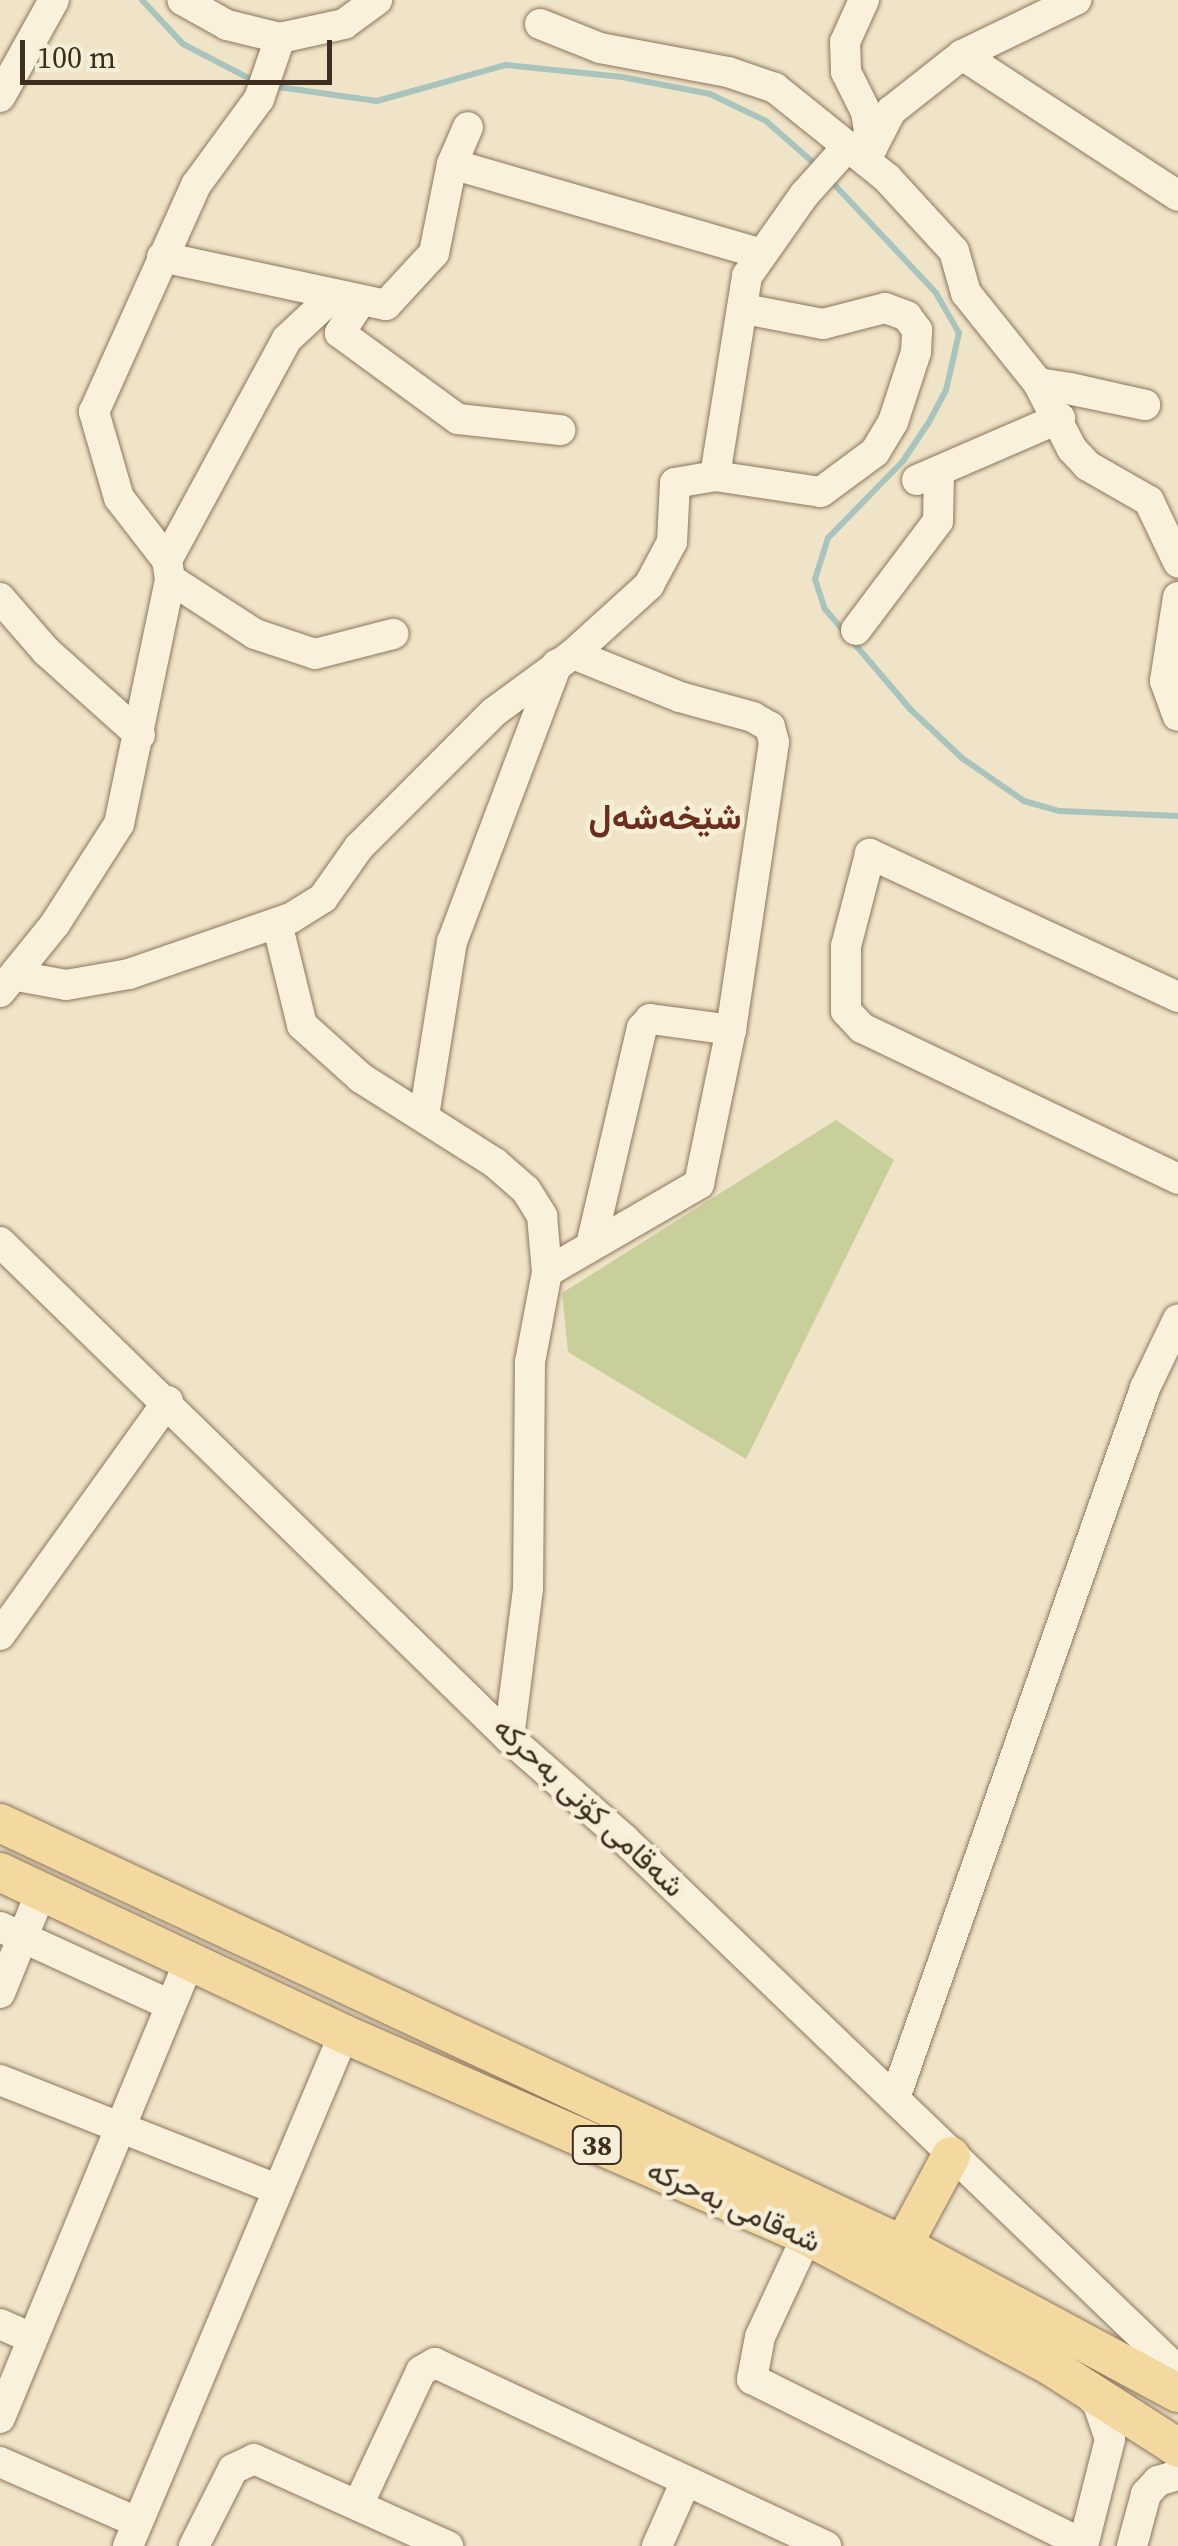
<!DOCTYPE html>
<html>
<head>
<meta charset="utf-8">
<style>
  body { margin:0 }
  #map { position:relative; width:1178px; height:2546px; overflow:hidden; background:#f0e4c8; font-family:"Source Serif 4",Vazirmatn,serif }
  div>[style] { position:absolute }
  .green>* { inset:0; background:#c9cf9b }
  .stream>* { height:6px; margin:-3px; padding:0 3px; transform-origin:3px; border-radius:3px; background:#a9c4bc }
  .roads { filter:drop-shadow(0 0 2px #8d765c) drop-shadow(0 0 2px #8d765c) }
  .minor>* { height:30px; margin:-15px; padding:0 15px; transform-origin:15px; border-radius:15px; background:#faf1dc }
  .major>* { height:38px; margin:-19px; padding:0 19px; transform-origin:19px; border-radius:19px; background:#f3d9a0 }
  span { translate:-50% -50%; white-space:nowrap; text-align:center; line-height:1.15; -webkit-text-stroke:9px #f7eed8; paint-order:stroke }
  .shield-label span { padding:2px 8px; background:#f7eed8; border:2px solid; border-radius:8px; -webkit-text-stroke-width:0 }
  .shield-label { font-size:28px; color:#3d2e20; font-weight:700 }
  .street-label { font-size:30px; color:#3d2e20 }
  .quarter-label { font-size:35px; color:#6b2e1e; font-weight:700 }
  .scale { position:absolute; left:20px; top:40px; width:312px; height:45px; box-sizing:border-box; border:5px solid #3d2e20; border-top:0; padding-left:12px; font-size:30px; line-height:35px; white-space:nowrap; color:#3d2e20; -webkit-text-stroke:8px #f7eed8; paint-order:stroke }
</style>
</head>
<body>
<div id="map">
  <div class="green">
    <div style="clip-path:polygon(836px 1120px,894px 1160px,746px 1459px,568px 1352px,562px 1293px)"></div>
  </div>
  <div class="stream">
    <div style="left:142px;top:0;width:60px;rotate:47deg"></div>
    <div style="left:183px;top:44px;width:80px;rotate:27.5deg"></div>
    <div style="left:271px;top:86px;width:107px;rotate:8.1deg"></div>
    <div style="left:377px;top:101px;width:134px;rotate:-15.6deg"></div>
    <div style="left:506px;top:65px;width:117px;rotate:5.9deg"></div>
    <div style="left:622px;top:77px;width:90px;rotate:10.9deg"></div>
    <div style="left:710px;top:94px;width:62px;rotate:25.7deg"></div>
    <div style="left:766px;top:121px;width:67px;rotate:41.3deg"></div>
    <div style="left:831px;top:181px;width:154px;rotate:46.8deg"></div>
    <div style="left:936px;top:293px;width:46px;rotate:60.1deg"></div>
    <div style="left:959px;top:333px;width:58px;rotate:102.8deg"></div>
    <div style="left:946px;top:390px;width:40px;rotate:118deg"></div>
    <div style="left:927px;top:425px;width:43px;rotate:123.7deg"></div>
    <div style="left:903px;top:461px;width:107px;rotate:134.2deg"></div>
    <div style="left:828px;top:538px;width:43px;rotate:107.6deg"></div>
    <div style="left:815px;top:579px;width:32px;rotate:72deg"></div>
    <div style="left:825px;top:609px;width:131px;rotate:49.6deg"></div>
    <div style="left:910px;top:709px;width:71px;rotate:43.3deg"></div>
    <div style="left:962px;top:758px;width:75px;rotate:34.7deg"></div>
    <div style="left:1024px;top:801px;width:37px;rotate:16deg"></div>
    <div style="left:1060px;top:811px;width:118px;rotate:2.4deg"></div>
  </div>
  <div class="roads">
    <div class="minor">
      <div style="left:864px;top:0;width:46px;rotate:114.3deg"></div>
      <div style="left:845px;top:42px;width:30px;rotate:88deg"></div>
      <div style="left:846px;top:72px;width:45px;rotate:63.4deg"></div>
      <div style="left:866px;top:112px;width:36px;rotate:81deg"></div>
      <div style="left:540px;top:24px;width:65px;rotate:21.8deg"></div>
      <div style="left:600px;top:48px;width:130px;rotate:10.6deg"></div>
      <div style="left:728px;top:72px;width:50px;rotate:18.8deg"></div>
      <div style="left:775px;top:88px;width:144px;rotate:38.8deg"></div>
      <div style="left:887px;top:178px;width:99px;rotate:47.5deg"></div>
      <div style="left:954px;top:251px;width:44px;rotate:74.1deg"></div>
      <div style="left:966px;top:293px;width:115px;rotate:51.3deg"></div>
      <div style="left:1038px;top:383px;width:74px;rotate:62.7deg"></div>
      <div style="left:1072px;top:449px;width:23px;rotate:47deg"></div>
      <div style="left:1088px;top:466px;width:70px;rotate:29.8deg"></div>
      <div style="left:1149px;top:501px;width:68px;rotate:64.6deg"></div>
      <div style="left:280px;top:38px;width:66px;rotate:-12.3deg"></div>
      <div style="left:344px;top:24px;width:41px;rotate:-36deg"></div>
      <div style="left:962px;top:55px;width:258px;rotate:33.1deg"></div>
      <div style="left:0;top:97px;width:111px;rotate:-60.9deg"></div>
      <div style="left:452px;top:164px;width:322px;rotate:16.2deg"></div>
      <div style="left:162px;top:257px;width:229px;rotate:12.1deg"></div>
      <div style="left:386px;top:305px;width:71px;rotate:-47.3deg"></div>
      <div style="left:434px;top:253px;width:91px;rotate:-78.6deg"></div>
      <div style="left:452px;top:164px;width:40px;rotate:-66.6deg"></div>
      <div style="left:360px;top:302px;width:37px;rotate:123deg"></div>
      <div style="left:340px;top:333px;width:146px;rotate:36.1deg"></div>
      <div style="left:458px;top:419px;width:103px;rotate:6.2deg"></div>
      <div style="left:1038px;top:383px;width:33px;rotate:9deg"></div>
      <div style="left:1071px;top:388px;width:76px;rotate:12.9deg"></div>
      <div style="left:1145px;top:405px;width:109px;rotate:-168.4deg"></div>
      <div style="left:715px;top:476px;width:203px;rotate:-80.9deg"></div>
      <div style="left:747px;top:276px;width:99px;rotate:-54.9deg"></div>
      <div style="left:804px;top:195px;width:66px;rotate:-48.1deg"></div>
      <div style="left:848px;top:146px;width:24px;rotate:5deg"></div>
      <div style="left:872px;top:148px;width:42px;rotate:-62.8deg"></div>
      <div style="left:891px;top:111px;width:90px;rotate:-38.3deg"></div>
      <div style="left:962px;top:55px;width:127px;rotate:-25.8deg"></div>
      <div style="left:917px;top:480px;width:156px;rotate:-23.4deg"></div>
      <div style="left:167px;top:560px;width:251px;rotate:-61.5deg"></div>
      <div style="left:287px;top:339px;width:63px;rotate:-43.1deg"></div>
      <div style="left:170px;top:579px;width:101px;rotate:32.9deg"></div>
      <div style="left:255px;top:634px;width:63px;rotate:18.4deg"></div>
      <div style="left:315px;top:654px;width:81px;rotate:-14.4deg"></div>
      <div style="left:1178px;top:597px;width:85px;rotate:98.8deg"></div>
      <div style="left:1165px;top:681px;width:37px;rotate:70deg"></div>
      <div style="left:0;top:598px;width:70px;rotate:49deg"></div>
      <div style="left:46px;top:651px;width:126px;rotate:41.8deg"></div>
      <div style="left:856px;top:630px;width:136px;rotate:-53deg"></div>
      <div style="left:938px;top:521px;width:49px;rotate:-88.8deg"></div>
      <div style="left:277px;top:923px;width:105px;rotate:76.2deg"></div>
      <div style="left:302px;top:1025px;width:79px;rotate:41.9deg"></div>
      <div style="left:361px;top:1078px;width:159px;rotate:32.4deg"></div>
      <div style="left:495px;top:1163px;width:41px;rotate:41.1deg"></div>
      <div style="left:526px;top:1190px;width:31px;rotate:58deg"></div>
      <div style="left:542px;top:1216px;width:56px;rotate:84.9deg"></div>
      <div style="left:547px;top:1272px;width:92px;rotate:100.7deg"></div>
      <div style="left:530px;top:1362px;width:227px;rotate:90.5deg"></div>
      <div style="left:528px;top:1589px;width:150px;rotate:97.3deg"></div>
      <div style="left:17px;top:976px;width:50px;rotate:10.4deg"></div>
      <div style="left:66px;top:985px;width:64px;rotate:-9.9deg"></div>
      <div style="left:129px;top:974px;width:171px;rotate:-19.1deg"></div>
      <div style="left:291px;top:918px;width:38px;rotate:-32deg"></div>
      <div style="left:323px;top:898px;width:62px;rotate:-54.8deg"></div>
      <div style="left:359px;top:847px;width:191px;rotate:-45deg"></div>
      <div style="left:494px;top:712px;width:98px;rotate:-36.3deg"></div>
      <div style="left:573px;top:654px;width:103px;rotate:-42.2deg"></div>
      <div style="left:649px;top:585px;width:49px;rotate:-61.9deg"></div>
      <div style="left:672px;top:542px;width:59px;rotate:-87.1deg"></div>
      <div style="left:675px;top:483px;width:41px;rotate:-9.9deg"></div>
      <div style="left:715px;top:476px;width:107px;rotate:8.6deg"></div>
      <div style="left:821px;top:492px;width:67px;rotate:-36.5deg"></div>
      <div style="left:875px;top:452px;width:35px;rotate:-59deg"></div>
      <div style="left:893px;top:422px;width:74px;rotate:-71.8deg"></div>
      <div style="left:916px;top:352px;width:22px;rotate:-87deg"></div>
      <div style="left:917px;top:330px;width:17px;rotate:-126deg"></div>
      <div style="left:907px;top:316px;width:23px;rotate:-160deg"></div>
      <div style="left:885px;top:308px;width:64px;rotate:165.5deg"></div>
      <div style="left:823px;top:324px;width:80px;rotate:-169.2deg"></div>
      <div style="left:0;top:992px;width:87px;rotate:-51deg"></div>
      <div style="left:55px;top:924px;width:119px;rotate:-57.4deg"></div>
      <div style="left:119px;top:824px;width:250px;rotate:-78.2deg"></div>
      <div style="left:170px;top:579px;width:19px;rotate:-99deg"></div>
      <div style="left:167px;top:560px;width:78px;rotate:-127.7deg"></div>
      <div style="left:119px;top:498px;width:90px;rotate:-106.2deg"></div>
      <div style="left:94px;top:412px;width:249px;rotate:-65.8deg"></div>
      <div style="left:196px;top:185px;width:107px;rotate:-53.8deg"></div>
      <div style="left:259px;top:99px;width:65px;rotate:-71deg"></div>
      <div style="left:280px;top:38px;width:55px;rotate:-166.2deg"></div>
      <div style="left:227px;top:25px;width:51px;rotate:-150.9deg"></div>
      <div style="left:1178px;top:997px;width:340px;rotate:-155.1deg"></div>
      <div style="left:870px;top:854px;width:95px;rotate:104.6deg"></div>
      <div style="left:846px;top:946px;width:65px;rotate:90deg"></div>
      <div style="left:846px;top:1011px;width:23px;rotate:47deg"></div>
      <div style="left:862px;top:1028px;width:350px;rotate:25.5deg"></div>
      <div style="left:424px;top:1116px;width:176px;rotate:-80.9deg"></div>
      <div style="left:452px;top:942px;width:297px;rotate:-69.3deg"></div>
      <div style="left:0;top:1242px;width:711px;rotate:44.26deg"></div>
      <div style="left:509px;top:1738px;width:153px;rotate:41.3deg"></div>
      <div style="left:624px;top:1839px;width:768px;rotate:43.84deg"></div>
      <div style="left:591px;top:1245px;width:223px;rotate:-76.8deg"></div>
      <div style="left:642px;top:1028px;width:12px;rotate:-48deg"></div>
      <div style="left:650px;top:1019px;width:82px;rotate:7.7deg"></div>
      <div style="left:547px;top:1272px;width:176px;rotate:-30.1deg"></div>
      <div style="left:699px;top:1184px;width:157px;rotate:-78.3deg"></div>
      <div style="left:731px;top:1030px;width:291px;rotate:-81.5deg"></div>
      <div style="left:774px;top:742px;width:16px;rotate:-105deg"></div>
      <div style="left:770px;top:727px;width:20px;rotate:-150deg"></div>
      <div style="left:753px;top:717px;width:76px;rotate:-164.7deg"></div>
      <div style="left:680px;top:697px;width:115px;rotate:-158.1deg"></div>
      <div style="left:0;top:1635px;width:288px;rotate:-54.3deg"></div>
      <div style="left:0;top:1927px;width:187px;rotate:24.6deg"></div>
      <div style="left:0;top:1993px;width:109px;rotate:-67.9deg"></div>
      <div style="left:0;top:2080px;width:298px;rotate:21.5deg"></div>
      <div style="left:895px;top:2098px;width:753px;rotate:-70.6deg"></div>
      <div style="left:1145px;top:1388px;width:76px;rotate:-64.4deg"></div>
      <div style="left:807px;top:2236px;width:111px;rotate:115deg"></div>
      <div style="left:760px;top:2337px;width:43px;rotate:100.8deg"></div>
      <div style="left:752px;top:2379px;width:370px;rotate:26.5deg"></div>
      <div style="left:0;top:2324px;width:35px;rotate:24deg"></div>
      <div style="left:0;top:2418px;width:495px;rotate:-67.5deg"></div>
      <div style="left:0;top:2462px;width:150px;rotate:23.7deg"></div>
      <div style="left:358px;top:2505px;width:148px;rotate:-64.8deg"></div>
      <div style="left:421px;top:2371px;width:16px;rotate:-30deg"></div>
      <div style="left:435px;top:2363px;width:432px;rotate:25.1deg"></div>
      <div style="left:128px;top:2546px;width:556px;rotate:-67.13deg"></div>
      <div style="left:194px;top:2546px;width:86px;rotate:-63.1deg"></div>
      <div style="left:233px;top:2469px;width:23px;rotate:-25deg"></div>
      <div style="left:254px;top:2459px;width:213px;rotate:24.2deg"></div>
      <div style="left:657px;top:2546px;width:71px;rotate:-66deg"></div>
      <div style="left:1083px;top:2546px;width:110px;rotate:-75.8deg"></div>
      <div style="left:1110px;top:2439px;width:37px;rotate:-109deg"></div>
      <div style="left:1098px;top:2404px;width:18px;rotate:-135deg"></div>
      <div style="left:1132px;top:2546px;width:54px;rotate:-74.9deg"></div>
      <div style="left:1146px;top:2494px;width:18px;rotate:-47deg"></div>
      <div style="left:1158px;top:2481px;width:21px;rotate:-17deg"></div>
    </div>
    <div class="major">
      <div style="left:0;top:1823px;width:997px;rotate:25.05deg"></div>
      <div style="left:903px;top:2245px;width:312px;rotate:28.3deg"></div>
      <div style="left:0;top:1872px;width:380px;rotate:25.2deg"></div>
      <div style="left:344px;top:2034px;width:505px;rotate:23.57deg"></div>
      <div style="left:807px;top:2236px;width:278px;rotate:28.1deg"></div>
      <div style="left:1052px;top:2367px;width:150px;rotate:32.7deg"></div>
      <div style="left:903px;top:2245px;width:101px;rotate:-61.7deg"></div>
    </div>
  </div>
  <div class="shield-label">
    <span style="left:597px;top:2145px">38</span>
  </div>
  <div class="street-label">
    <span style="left:589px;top:1807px;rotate:43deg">شەقامی کۆنی بەحرکە</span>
    <span style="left:734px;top:2206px;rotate:24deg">شەقامی بەحرکە</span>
  </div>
  <div class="quarter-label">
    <span style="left:665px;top:817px">شێخەشەل</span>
  </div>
  <div class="scale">100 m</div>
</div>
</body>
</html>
